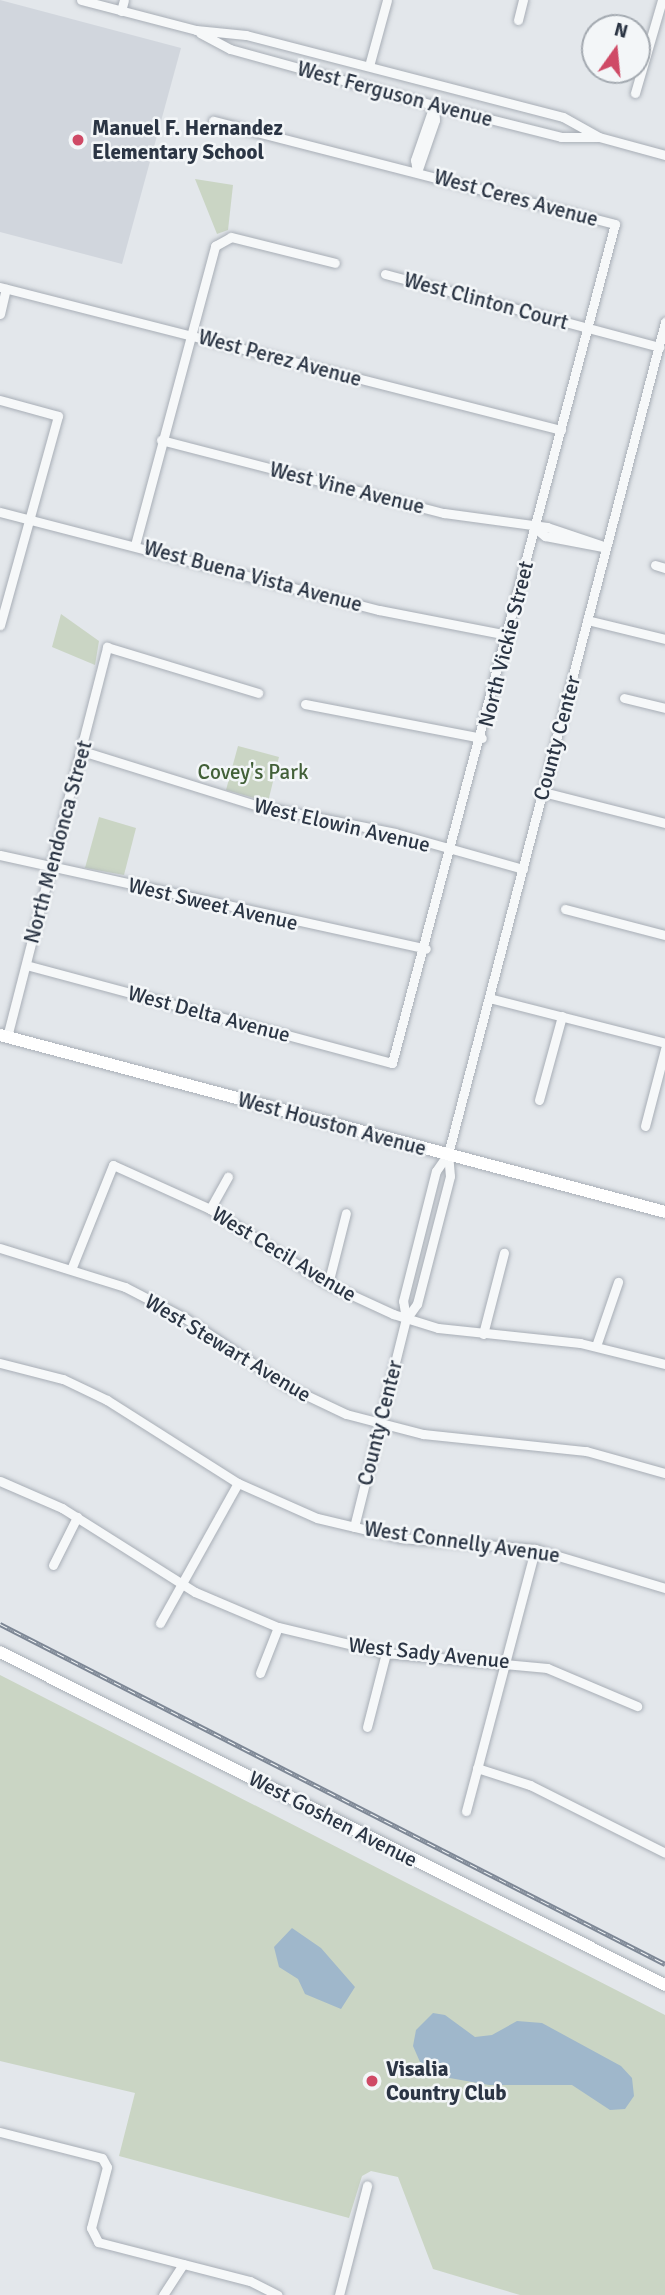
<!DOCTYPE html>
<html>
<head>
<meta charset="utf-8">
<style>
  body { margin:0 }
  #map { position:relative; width:665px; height:2295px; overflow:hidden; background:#e3e7eb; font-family:Signika,sans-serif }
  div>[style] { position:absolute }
  .built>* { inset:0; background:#d1d6dd }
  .green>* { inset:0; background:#cad5c4 }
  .water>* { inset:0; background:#9fb7cb }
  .roads { filter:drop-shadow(0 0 2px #a8aeb6) drop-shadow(0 0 2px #a8aeb6) }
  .minor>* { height:9px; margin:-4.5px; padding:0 4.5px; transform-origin:4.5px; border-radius:4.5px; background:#f6f8f9 }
  .major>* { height:12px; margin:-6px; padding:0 6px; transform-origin:6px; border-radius:6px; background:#fff }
  .rail>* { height:5px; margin-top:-2.5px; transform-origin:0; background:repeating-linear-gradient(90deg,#f3f6f8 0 8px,#7d8795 0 16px); box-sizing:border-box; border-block:2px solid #7d8795 }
  .dots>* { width:19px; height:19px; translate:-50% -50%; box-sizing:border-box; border:4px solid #f3f6f8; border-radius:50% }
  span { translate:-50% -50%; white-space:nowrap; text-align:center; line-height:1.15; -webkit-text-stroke:5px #f3f6f8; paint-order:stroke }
  .street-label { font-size:21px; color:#2b3544 }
  .poi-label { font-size:21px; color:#2b3544; font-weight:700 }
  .left { translate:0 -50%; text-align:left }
  .park-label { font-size:21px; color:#426038 }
  .north { position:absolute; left:581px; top:14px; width:70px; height:70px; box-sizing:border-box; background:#f3f6f8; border:2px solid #a3a9b0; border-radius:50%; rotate:15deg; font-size:19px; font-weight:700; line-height:28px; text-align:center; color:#2b3544 }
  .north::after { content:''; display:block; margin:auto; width:24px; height:32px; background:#cf4a66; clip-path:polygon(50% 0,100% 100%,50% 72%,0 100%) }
</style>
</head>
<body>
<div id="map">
  <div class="built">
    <div style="clip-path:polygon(0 0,181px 48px,122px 264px,0 232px)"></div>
  </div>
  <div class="green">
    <div style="clip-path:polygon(195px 179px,233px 185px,228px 230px,217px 234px)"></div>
    <div style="clip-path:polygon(61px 614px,99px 641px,95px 665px,52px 647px)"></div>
    <div style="clip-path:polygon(238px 746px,279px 757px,268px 802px,226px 790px)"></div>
    <div style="clip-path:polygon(99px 817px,136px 828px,124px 875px,85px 868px)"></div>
    <div style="clip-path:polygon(0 1675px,665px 2015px,665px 2295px,520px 2295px,433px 2269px,398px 2177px,371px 2171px,362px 2176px,349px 2218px,119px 2156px,135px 2093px,0 2061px)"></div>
  </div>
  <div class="water">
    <div style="clip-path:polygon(292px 1928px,321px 1948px,355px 1987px,341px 2009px,305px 1994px,298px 1979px,279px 1967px,274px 1947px)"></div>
    <div style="clip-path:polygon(433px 2013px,445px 2015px,475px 2037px,492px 2035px,517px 2021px,542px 2023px,621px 2066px,632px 2078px,634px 2096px,625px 2109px,610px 2110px,572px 2085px,489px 2085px,444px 2077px,420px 2062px,413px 2046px,416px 2030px)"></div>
  </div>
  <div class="roads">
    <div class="minor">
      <div style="left:81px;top:0;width:119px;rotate:14.6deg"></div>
      <div style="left:196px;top:30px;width:50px;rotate:5.7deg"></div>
      <div style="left:246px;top:35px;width:327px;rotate:14.5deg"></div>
      <div style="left:563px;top:117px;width:41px;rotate:29.1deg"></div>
      <div style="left:599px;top:137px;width:68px;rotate:15.3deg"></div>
      <div style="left:121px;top:11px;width:11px;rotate:-75deg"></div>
      <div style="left:518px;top:20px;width:21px;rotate:-76deg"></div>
      <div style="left:200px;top:33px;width:34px;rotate:28deg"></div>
      <div style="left:230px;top:49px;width:212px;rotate:15.4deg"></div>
      <div style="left:434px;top:105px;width:131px;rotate:14.1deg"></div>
      <div style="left:561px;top:137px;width:37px"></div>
      <div style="left:369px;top:66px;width:68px;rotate:-74.7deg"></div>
      <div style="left:635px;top:93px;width:97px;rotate:-73.8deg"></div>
      <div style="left:417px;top:172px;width:12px;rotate:-99deg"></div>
      <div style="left:415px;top:160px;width:58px;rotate:-70.9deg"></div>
      <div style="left:417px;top:172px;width:55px;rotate:-70.9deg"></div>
      <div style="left:435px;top:120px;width:15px;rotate:-94deg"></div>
      <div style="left:385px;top:274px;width:284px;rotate:14.9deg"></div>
      <div style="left:0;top:287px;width:579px;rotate:14.3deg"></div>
      <div style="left:0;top:314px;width:26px;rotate:-77deg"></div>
      <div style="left:0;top:400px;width:60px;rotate:15.4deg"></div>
      <div style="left:58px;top:416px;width:217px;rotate:105.5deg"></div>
      <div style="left:161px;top:440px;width:292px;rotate:14.5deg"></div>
      <div style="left:444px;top:513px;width:104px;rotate:7.7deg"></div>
      <div style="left:547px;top:527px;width:62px;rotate:18.7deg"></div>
      <div style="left:0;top:512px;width:391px;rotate:14.5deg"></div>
      <div style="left:379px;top:610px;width:131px;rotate:11deg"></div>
      <div style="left:535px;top:528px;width:13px;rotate:39deg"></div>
      <div style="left:545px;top:536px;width:59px;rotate:10.7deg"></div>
      <div style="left:135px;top:545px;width:310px;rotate:-75deg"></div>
      <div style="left:215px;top:246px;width:18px;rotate:-29deg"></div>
      <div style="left:231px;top:237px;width:107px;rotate:14deg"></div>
      <div style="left:655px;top:565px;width:10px;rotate:17deg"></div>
      <div style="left:587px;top:620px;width:80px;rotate:13.7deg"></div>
      <div style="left:624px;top:698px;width:42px;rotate:13.7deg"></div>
      <div style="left:305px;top:704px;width:180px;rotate:10.9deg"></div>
      <div style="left:82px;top:751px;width:185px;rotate:17.3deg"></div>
      <div style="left:259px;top:806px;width:139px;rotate:11.2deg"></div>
      <div style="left:395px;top:833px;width:133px;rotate:15.7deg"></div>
      <div style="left:543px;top:792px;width:126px;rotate:14.3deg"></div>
      <div style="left:0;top:855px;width:436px;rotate:12.4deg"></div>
      <div style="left:565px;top:909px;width:103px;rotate:14.6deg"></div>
      <div style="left:26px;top:965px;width:379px;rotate:15deg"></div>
      <div style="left:392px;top:1063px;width:868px;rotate:-75.12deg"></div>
      <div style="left:615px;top:224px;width:415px;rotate:-165.6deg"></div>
      <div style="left:489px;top:998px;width:182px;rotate:14.3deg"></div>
      <div style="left:7px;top:1037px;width:403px;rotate:-75.6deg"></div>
      <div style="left:107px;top:647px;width:158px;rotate:16.9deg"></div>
      <div style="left:539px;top:1100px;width:87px;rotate:-74.7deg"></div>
      <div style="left:645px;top:1126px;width:80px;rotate:-75.4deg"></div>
      <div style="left:210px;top:1209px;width:37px;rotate:-61deg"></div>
      <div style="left:0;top:1248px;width:131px;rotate:17.3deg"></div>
      <div style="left:125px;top:1287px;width:68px;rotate:27.3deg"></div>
      <div style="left:185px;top:1318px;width:123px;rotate:33.7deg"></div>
      <div style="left:287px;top:1386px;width:65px;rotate:25.4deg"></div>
      <div style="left:346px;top:1414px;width:80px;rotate:14.6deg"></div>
      <div style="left:423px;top:1434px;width:164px;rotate:6deg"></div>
      <div style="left:586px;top:1451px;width:82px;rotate:15.6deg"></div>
      <div style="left:72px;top:1267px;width:110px;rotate:-68.1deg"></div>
      <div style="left:113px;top:1165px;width:107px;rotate:24.4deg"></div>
      <div style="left:210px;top:1209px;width:140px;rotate:32.4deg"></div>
      <div style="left:328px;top:1284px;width:72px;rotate:24.8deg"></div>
      <div style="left:393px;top:1314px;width:47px;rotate:17.3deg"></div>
      <div style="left:438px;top:1328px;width:143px;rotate:6deg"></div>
      <div style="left:580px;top:1343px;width:88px;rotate:13.9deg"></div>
      <div style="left:328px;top:1284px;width:73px;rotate:-75.8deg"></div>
      <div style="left:406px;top:1319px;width:18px;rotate:-99deg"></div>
      <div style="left:403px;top:1301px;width:134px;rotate:-75.8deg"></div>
      <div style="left:436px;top:1171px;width:21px;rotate:-55deg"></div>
      <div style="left:483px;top:1334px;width:84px;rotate:-75.5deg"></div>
      <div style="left:596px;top:1346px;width:68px;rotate:-71deg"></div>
      <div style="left:0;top:1363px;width:65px;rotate:14.3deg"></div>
      <div style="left:63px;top:1379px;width:49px;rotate:25.5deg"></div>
      <div style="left:107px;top:1400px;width:155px;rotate:32.4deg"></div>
      <div style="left:238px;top:1483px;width:86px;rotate:23.9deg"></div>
      <div style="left:317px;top:1518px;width:86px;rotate:13.4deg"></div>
      <div style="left:401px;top:1538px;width:134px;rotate:4.7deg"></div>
      <div style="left:535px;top:1549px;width:136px;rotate:16.7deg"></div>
      <div style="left:0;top:1481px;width:68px;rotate:23.5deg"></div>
      <div style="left:62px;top:1508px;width:157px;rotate:32.3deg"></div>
      <div style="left:195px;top:1592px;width:90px;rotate:22.9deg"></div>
      <div style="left:278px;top:1627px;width:111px;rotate:13.5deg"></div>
      <div style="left:386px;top:1653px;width:162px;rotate:5.3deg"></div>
      <div style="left:547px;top:1668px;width:98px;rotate:22.9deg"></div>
      <div style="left:354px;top:1527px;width:214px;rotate:-76deg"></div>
      <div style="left:406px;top:1319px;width:19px;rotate:-54deg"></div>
      <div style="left:417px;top:1304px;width:132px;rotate:-75.5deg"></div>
      <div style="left:450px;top:1176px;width:22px;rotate:-95deg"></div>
      <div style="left:448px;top:1154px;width:860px;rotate:-75.38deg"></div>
      <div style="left:53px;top:1565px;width:54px;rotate:-63.4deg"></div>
      <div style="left:160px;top:1623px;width:160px;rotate:-60.9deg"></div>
      <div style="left:260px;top:1673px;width:49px;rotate:-68.6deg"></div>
      <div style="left:367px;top:1727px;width:76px;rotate:-75.6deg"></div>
      <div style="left:477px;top:1768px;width:56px;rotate:17.8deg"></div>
      <div style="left:530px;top:1785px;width:151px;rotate:26.7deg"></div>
      <div style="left:466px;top:1811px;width:271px;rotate:-75.2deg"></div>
      <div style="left:0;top:2132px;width:105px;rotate:14.3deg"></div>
      <div style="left:102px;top:2158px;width:10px;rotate:61deg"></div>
      <div style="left:107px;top:2167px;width:63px;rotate:104.7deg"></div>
      <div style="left:91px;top:2228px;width:16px;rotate:63deg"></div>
      <div style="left:98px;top:2242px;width:157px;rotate:14.4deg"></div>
      <div style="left:250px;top:2281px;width:31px;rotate:27deg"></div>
      <div style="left:163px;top:2295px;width:37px;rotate:-57deg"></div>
      <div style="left:339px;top:2295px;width:113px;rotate:-75.6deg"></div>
    </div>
    <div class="major">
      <div style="left:0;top:1035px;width:688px;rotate:14.9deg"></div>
      <div style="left:0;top:1652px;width:744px;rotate:26.6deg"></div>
    </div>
  </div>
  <div class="rail">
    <div style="left:0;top:1624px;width:747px;rotate:27.08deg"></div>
  </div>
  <div class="dots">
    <div style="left:78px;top:140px;background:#cf4a66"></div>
    <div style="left:372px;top:2081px;background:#cf4a66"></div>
  </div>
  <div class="street-label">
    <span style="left:395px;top:94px;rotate:15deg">West Ferguson Avenue</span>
    <span style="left:516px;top:198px;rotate:15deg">West Ceres Avenue</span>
    <span style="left:486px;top:301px;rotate:15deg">West Clinton Court</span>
    <span style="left:280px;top:358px;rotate:15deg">West Perez Avenue</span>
    <span style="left:347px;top:488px;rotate:14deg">West Vine Avenue</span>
    <span style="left:253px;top:576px;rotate:15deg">West Buena Vista Avenue</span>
    <span style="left:506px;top:644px;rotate:-76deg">North Vickie Street</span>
    <span style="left:557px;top:738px;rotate:-75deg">County Center</span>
    <span style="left:342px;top:825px;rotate:13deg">West Elowin Avenue</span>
    <span style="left:58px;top:842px;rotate:-75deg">North Mendonca Street</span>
    <span style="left:213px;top:904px;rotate:13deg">West Sweet Avenue</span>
    <span style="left:209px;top:1014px;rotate:15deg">West Delta Avenue</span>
    <span style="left:332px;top:1124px;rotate:15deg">West Houston Avenue</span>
    <span style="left:284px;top:1254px;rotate:31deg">West Cecil Avenue</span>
    <span style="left:228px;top:1348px;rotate:31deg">West Stewart Avenue</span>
    <span style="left:380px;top:1423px;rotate:-76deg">County Center</span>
    <span style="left:462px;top:1542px;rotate:8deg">West Connelly Avenue</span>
    <span style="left:429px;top:1653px;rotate:6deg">West Sady Avenue</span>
    <span style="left:333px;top:1819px;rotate:27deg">West Goshen Avenue</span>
  </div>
  <div class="poi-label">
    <span class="left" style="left:92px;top:140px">Manuel F. Hernandez<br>Elementary School</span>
    <span class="left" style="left:386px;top:2081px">Visalia<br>Country Club</span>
  </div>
  <div class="park-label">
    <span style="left:253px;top:772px">Covey's Park</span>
  </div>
  <div class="north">N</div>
</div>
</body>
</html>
